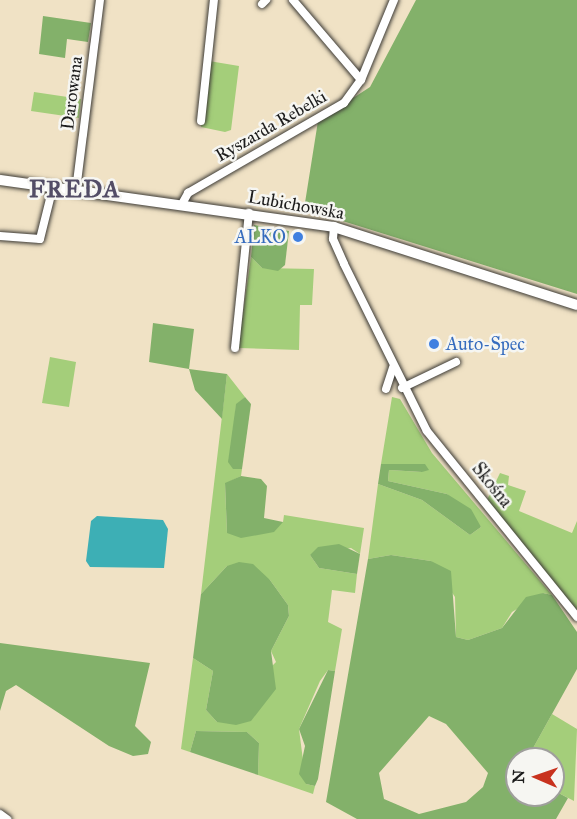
<!DOCTYPE html>
<html>
<head>
<meta charset="utf-8">
<style>
  body { margin:0 }
  #map { position:relative; width:577px; height:819px; overflow:hidden; background:#f0e2c5; font-family:"IM FELL Great Primer",serif }
  div>[style] { position:absolute }
  .green>* { inset:0; background:#a4ce7a }
  .forest>* { inset:0; background:#83b16a }
  .water>* { inset:0; background:#3dafb5 }
  .roads { filter:drop-shadow(0 0 2px #3c3a35) drop-shadow(0 0 2px #3c3a35) }
  .minor>* { height:8px; margin:-4px; padding:0 4px; transform-origin:4px; border-radius:4px; background:#fff }
  .tertiary>* { height:10px; margin:-5px; padding:0 5px; transform-origin:5px; border-radius:5px; background:#fff }
  .dots>* { width:16px; height:16px; translate:-50% -50%; box-sizing:border-box; border:3px solid #f6f6f2; border-radius:50% }
  span { translate:-50% -50%; white-space:nowrap; text-align:center; line-height:1.15; -webkit-text-stroke:5px #f6f6f2; paint-order:stroke }
  .street-label { font-size:18px; color:#1c1c1c }
  .shop-label { font-size:18px; color:#366cbe }
  .right { translate:-100% -50%; text-align:right }
  .left { translate:0 -50%; text-align:left }
  .district-label { font-size:24px; color:#534d66; font-weight:700; letter-spacing:1.5px }
  .north { position:absolute; left:505px; top:747px; width:60px; height:60px; box-sizing:border-box; background:#f6f6f2; border:2px solid #9f9f9c; border-radius:50%; rotate:272deg; font-size:16px; font-weight:700; line-height:24px; text-align:center; color:#1c1c1c }
  .north::after { content:''; display:block; margin:auto; width:21px; height:27px; background:#c8321e; clip-path:polygon(50% 0,100% 100%,50% 72%,0 100%) }
</style>
</head>
<body>
<div id="map">
  <div class="green">
    <div style="clip-path:polygon(209px 61px,239px 66px,231px 130px,225px 132px,201px 127px)"></div>
    <div style="clip-path:polygon(34px 92px,81px 99px,79px 118px,31px 111px)"></div>
    <div style="clip-path:polygon(251px 257px,262px 268px,314px 269px,312px 305px,300px 305px,299px 350px,238px 348px)"></div>
    <div style="clip-path:polygon(50px 357px,76px 362px,69px 407px,42px 403px)"></div>
    <div style="clip-path:polygon(227px 374px,245px 397px,236px 405px,233px 469px,242px 469px,241px 476px,225px 484px,227px 533px,283px 522px,284px 515px,364px 528px,360px 554px,351px 548px,310px 555px,319px 568px,357px 574px,355px 593px,332px 590px,328px 622px,342px 629px,335px 671px,328px 670px,320px 681px,299px 729px,306px 784px,315px 786px,313px 794px,258px 775px,259px 743px,247px 732px,196px 731px,190px 752px,181px 749px,193px 658px,213px 671px,206px 710px,217px 722px,276px 662px,271px 651px,289px 616px,288px 605px,270px 580px,227px 566px,201px 594px)"></div>
    <div style="clip-path:polygon(392px 397px,400px 399px,432px 453px,552px 595px,543px 593px,512px 612px,502px 628px,468px 640px,456px 637px,455px 597px,431px 561px,391px 555px,368px 559px,378px 484px,422px 500px,470px 535px,481px 527px,447px 494px,388px 481px,389px 470px,422px 472px,425px 464px,381px 464px)"></div>
    <div style="clip-path:polygon(500px 473px,509px 476px,508px 485px,526px 491px,519px 511px,572px 533px,577px 521px,577px 611px,487px 500px)"></div>
    <div style="clip-path:polygon(552px 714px,577px 729px,574px 801px,553px 790px,553px 759px,527px 759px)"></div>
  </div>
  <div class="forest">
    <div style="clip-path:polygon(416px 0,577px 0,577px 294px,304px 209px,318px 121px,370px 87px)"></div>
    <div style="clip-path:polygon(43px 16px,91px 23px,88px 42px,67px 39px,65px 58px,39px 54px)"></div>
    <div style="clip-path:polygon(254px 225px,289px 231px,285px 265px,278px 271px,262px 268px,251px 257px)"></div>
    <div style="clip-path:polygon(153px 323px,194px 329px,189px 369px,227px 374px,222px 419px,195px 390px,189px 369px,149px 362px)"></div>
    <div style="clip-path:polygon(245px 397px,251px 404px,242px 469px,233px 469px,228px 462px,236px 404px)"></div>
    <div style="clip-path:polygon(381px 464px,425px 464px,429px 470px,422px 472px,389px 470px,388px 481px,447px 494px,471px 509px,481px 527px,470px 535px,422px 500px,378px 484px)"></div>
    <div style="clip-path:polygon(241px 476px,261px 479px,267px 486px,264px 518px,283px 522px,274px 532px,241px 538px,227px 533px,225px 483px)"></div>
    <div style="clip-path:polygon(339px 544px,360px 554px,357px 574px,319px 568px,310px 555px,318px 547px)"></div>
    <div style="clip-path:polygon(evenodd,391px 555px,431px 561px,451px 571px,456px 637px,468px 640px,502px 628px,526px 597px,543px 593px,552px 595px,577px 632px,577px 669px,527px 759px,517px 759px,517px 795px,553px 795px,553px 790px,568px 798px,556px 819px,357px 819px,326px 802px,368px 559px,391px 555px,429px 716px,446px 724px,488px 773px,483px 787px,466px 802px,419px 814px,384px 799px,379px 773px,429px 716px)"></div>
    <div style="clip-path:polygon(239px 562px,253px 564px,270px 580px,288px 605px,289px 616px,271px 651px,276px 689px,251px 721px,236px 725px,217px 722px,206px 710px,213px 671px,193px 658px,201px 594px,227px 566px)"></div>
    <div style="clip-path:polygon(0 643px,150px 663px,135px 726px,151px 742px,148px 754px,133px 756px,109px 746px,16px 685px,6px 691px,0 711px)"></div>
    <div style="clip-path:polygon(328px 670px,335px 671px,318px 779px,315px 786px,306px 784px,299px 774px,305px 746px,299px 729px)"></div>
    <div style="clip-path:polygon(196px 731px,247px 732px,259px 743px,258px 775px,190px 752px)"></div>
  </div>
  <div class="water">
    <div style="clip-path:polygon(97px 516px,163px 520px,168px 529px,164px 568px,90px 567px,86px 561px,91px 521px)"></div>
  </div>
  <div class="roads">
    <div class="minor">
      <div style="left:293px;top:0;width:105px;rotate:49.6deg"></div>
      <div style="left:262px;top:4px;width:6px;rotate:-45deg"></div>
      <div style="left:201px;top:121px;width:122px;rotate:-83.9deg"></div>
      <div style="left:76px;top:190px;width:192px;rotate:-82.8deg"></div>
      <div style="left:182px;top:204px;width:13px;rotate:-61deg"></div>
      <div style="left:188px;top:193px;width:180px;rotate:-30deg"></div>
      <div style="left:344px;top:103px;width:29px;rotate:-54deg"></div>
      <div style="left:361px;top:80px;width:87px;rotate:-67.6deg"></div>
      <div style="left:334px;top:227px;width:12px;rotate:95deg"></div>
      <div style="left:333px;top:239px;width:27px;rotate:66deg"></div>
      <div style="left:344px;top:264px;width:186px;rotate:63.6deg"></div>
      <div style="left:427px;top:431px;width:239px;rotate:51.1deg"></div>
      <div style="left:0;top:236px;width:40px;rotate:4.3deg"></div>
      <div style="left:40px;top:239px;width:54px;rotate:-76deg"></div>
      <div style="left:235px;top:348px;width:136px;rotate:-84.1deg"></div>
      <div style="left:402px;top:388px;width:60px;rotate:-25.7deg"></div>
      <div style="left:386px;top:389px;width:23px;rotate:-72deg"></div>
      <div style="left:0;top:814px;width:9px;rotate:36deg"></div>
    </div>
    <div class="tertiary">
      <div style="left:0;top:180px;width:337px;rotate:8deg"></div>
      <div style="left:334px;top:227px;width:255px;rotate:17.8deg"></div>
    </div>
  </div>
  <div class="dots">
    <div style="left:298px;top:237px;background:#3f7fe0"></div>
    <div style="left:434px;top:344px;background:#3f7fe0"></div>
  </div>
  <div class="street-label">
    <span style="left:72px;top:93px;rotate:-83deg">Darowana</span>
    <span style="left:271px;top:126px;rotate:-30deg">Ryszarda Rebelki</span>
    <span style="left:296px;top:205px;rotate:10deg">Lubichowska</span>
    <span style="left:492px;top:485px;rotate:51deg">Skośna</span>
  </div>
  <div class="shop-label">
    <span class="right" style="left:286px;top:237px">ALKO</span>
    <span class="left" style="left:446px;top:344px">Auto-Spec</span>
  </div>
  <div class="district-label">
    <span style="left:75px;top:190px">FREDA</span>
  </div>
  <div class="north">N</div>
</div>
</body>
</html>
